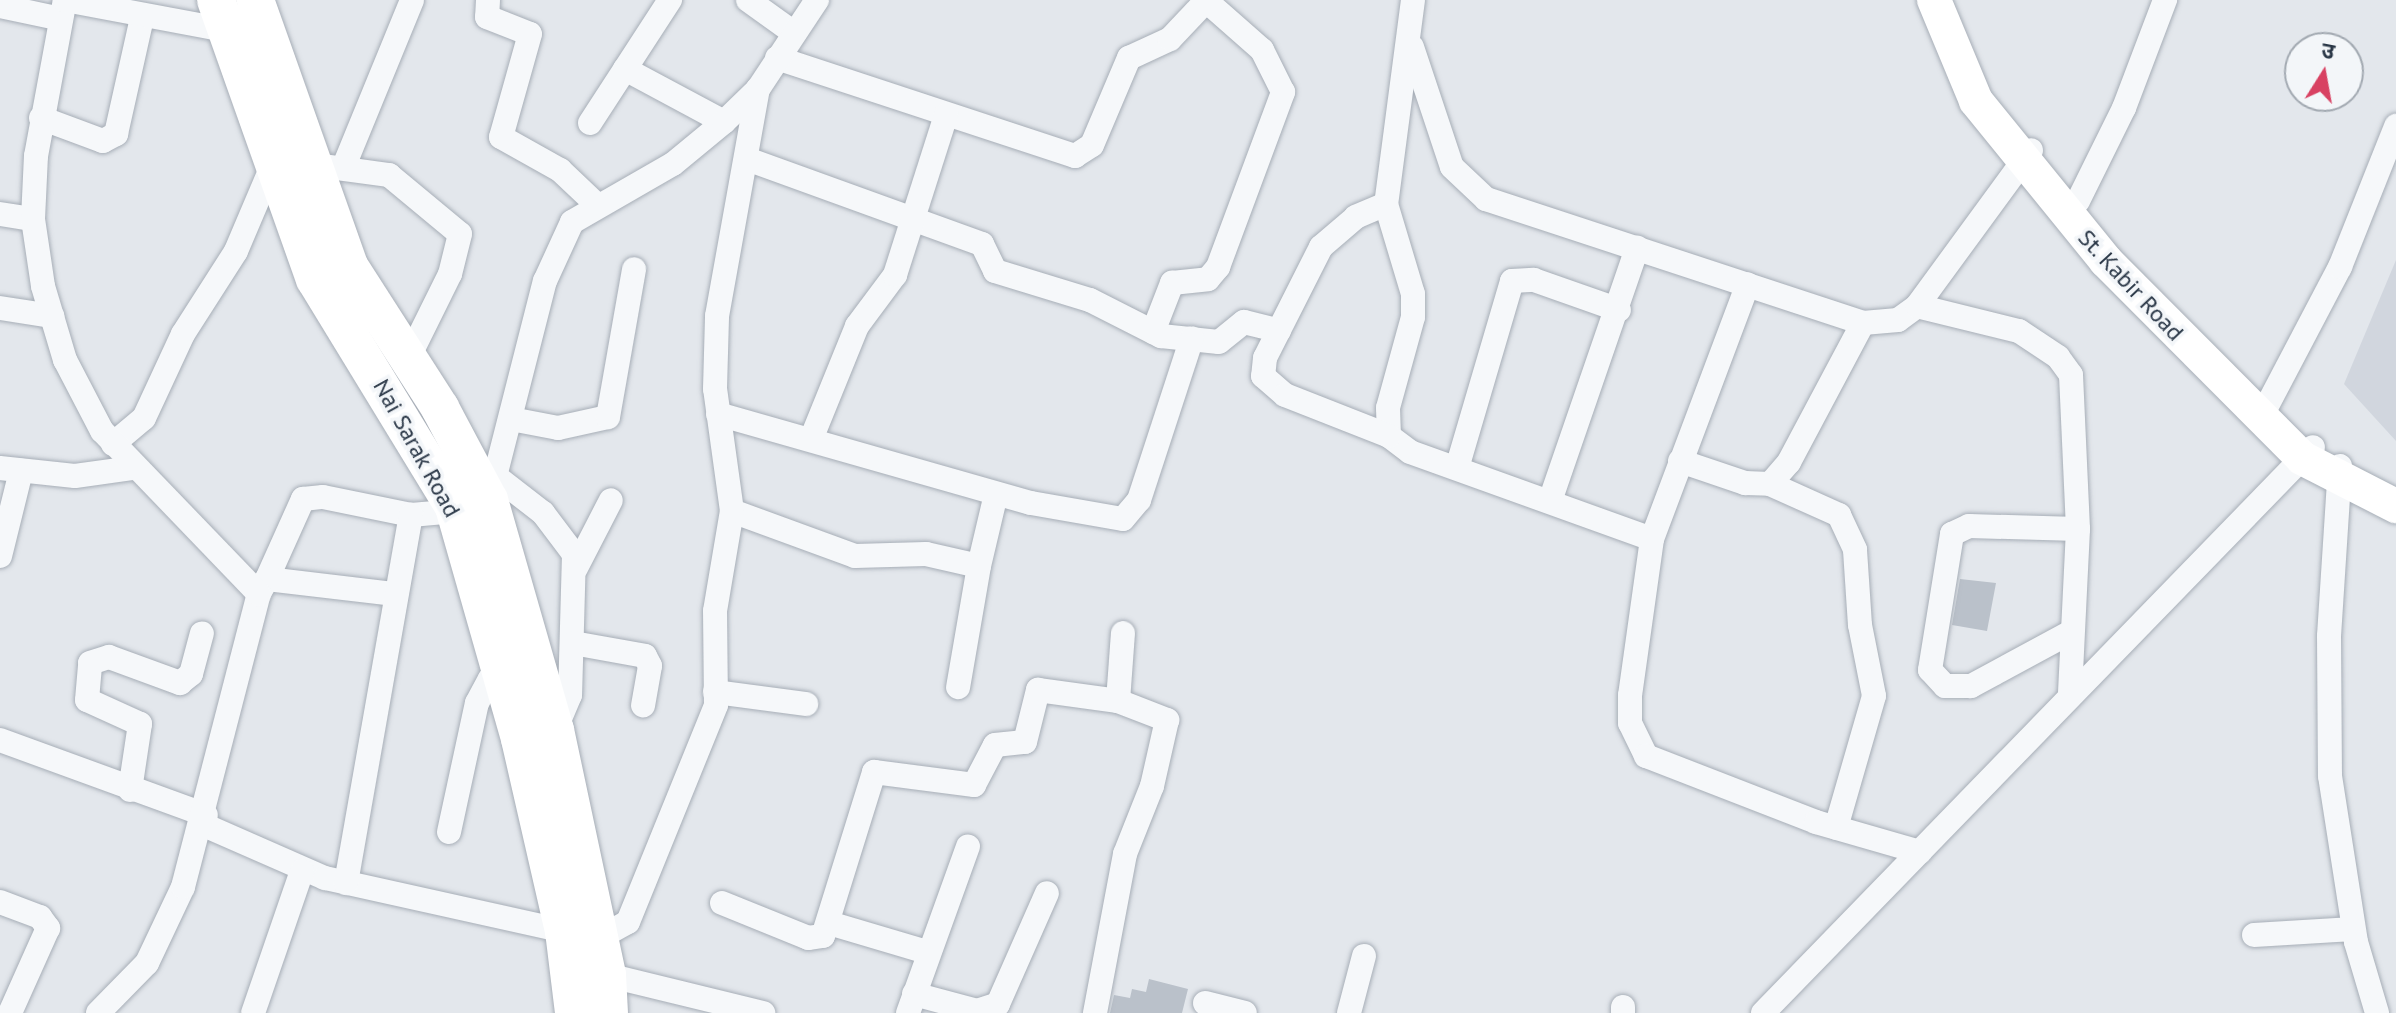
<!DOCTYPE html>
<html>
<head>
<meta charset="utf-8">
<style>
  body { margin:0 }
  #map { position:relative; width:2396px; height:1013px; overflow:hidden; background:#e3e7ec; font-family:"PT Sans","Noto Sans Devanagari",sans-serif }
  div>[style] { position:absolute }
  .built>* { inset:0; background:#d1d6de }
  .building>* { inset:0; background:#bac1ca }
  .roads { filter:drop-shadow(0 0 2px #a7aeb7) drop-shadow(0 0 2px #a7aeb7) }
  .minor>* { height:24px; margin:-12px; padding:0 12px; transform-origin:12px; border-radius:12px; background:#f6f8fa }
  .secondary>* { height:34px; margin:-17px; padding:0 17px; transform-origin:17px; border-radius:17px; background:#fff }
  .primary>* { height:38px; margin:-19px; padding:0 19px; transform-origin:19px; border-radius:19px; background:#fff }
  span { translate:-50% -50%; white-space:nowrap; text-align:center; line-height:1.15; -webkit-text-stroke:7px #f3f6f9; paint-order:stroke }
  .street-label { font-size:24px; color:#293646 }
  .north { position:absolute; left:2284px; top:32px; width:80px; height:80px; box-sizing:border-box; background:#f3f6f9; border:2px solid #a2a9b1; border-radius:50%; rotate:11deg; font-size:22px; font-weight:700; line-height:32px; text-align:center; color:#293646 }
  .north::after { content:''; display:block; margin:auto; width:28px; height:36px; background:#d84162; clip-path:polygon(50% 0,100% 100%,50% 72%,0 100%) }
</style>
</head>
<body>
<div id="map">
  <div class="built">
    <div style="clip-path:polygon(2396px 260px,2396px 441px,2344px 384px)"></div>
  </div>
  <div class="building">
    <div style="clip-path:polygon(1960px 579px,1996px 583px,1987px 631px,1952px 625px)"></div>
    <div style="clip-path:polygon(1149px 979px,1188px 989px,1182px 1013px,1110px 1013px,1114px 995px,1130px 998px,1132px 989px,1146px 992px)"></div>
  </div>
  <div class="roads">
    <div class="minor">
      <div style="left:488px;top:0;width:17px;rotate:93deg"></div>
      <div style="left:487px;top:17px;width:46px;rotate:21.6deg"></div>
      <div style="left:530px;top:34px;width:107px;rotate:105.7deg"></div>
      <div style="left:501px;top:137px;width:68px;rotate:29.2deg"></div>
      <div style="left:560px;top:170px;width:50px;rotate:43.4deg"></div>
      <div style="left:748px;top:0;width:57px;rotate:35.7deg"></div>
      <div style="left:1413px;top:0;width:206px;rotate:97.5deg"></div>
      <div style="left:1386px;top:204px;width:94px;rotate:73.3deg"></div>
      <div style="left:1413px;top:294px;width:23px;rotate:90deg"></div>
      <div style="left:1413px;top:317px;width:94px;rotate:105.4deg"></div>
      <div style="left:1388px;top:408px;width:28px;rotate:88deg"></div>
      <div style="left:1389px;top:436px;width:26px;rotate:37deg"></div>
      <div style="left:1410px;top:452px;width:257px;rotate:19.8deg"></div>
      <div style="left:1652px;top:539px;width:158px;rotate:98deg"></div>
      <div style="left:1630px;top:695px;width:28px;rotate:90deg"></div>
      <div style="left:1630px;top:723px;width:37px;rotate:64deg"></div>
      <div style="left:1646px;top:756px;width:182px;rotate:21.2deg"></div>
      <div style="left:1816px;top:822px;width:108px;rotate:16.1deg"></div>
      <div style="left:0;top:6px;width:62px;rotate:12deg"></div>
      <div style="left:1412px;top:47px;width:126px;rotate:71.6deg"></div>
      <div style="left:1452px;top:167px;width:47px;rotate:43.3deg"></div>
      <div style="left:1486px;top:199px;width:397px;rotate:18.2deg"></div>
      <div style="left:1863px;top:323px;width:35px;rotate:-5deg"></div>
      <div style="left:1898px;top:320px;width:24px;rotate:-36deg"></div>
      <div style="left:1917px;top:306px;width:193px;rotate:-53.8deg"></div>
      <div style="left:777px;top:58px;width:314px;rotate:18.2deg"></div>
      <div style="left:1075px;top:156px;width:20px;rotate:-33deg"></div>
      <div style="left:1092px;top:145px;width:95px;rotate:-67deg"></div>
      <div style="left:1129px;top:58px;width:45px;rotate:-24.9deg"></div>
      <div style="left:1170px;top:39px;width:51px;rotate:-46.6deg"></div>
      <div style="left:625px;top:69px;width:112px;rotate:28.2deg"></div>
      <div style="left:41px;top:118px;width:66px;rotate:20.4deg"></div>
      <div style="left:103px;top:141px;width:15px;rotate:-28deg"></div>
      <div style="left:116px;top:134px;width:119px;rotate:-77.4deg"></div>
      <div style="left:590px;top:123px;width:147px;rotate:-57deg"></div>
      <div style="left:747px;top:159px;width:250px;rotate:19.9deg"></div>
      <div style="left:982px;top:244px;width:30px;rotate:64deg"></div>
      <div style="left:995px;top:271px;width:99px;rotate:17deg"></div>
      <div style="left:1090px;top:300px;width:80px;rotate:26.9deg"></div>
      <div style="left:1161px;top:336px;width:58px;rotate:5.9deg"></div>
      <div style="left:1219px;top:342px;width:32px;rotate:-39deg"></div>
      <div style="left:1244px;top:322px;width:36px;rotate:14deg"></div>
      <div style="left:315px;top:165px;width:75px;rotate:7.7deg"></div>
      <div style="left:389px;top:175px;width:92px;rotate:39.7deg"></div>
      <div style="left:460px;top:234px;width:41px;rotate:104deg"></div>
      <div style="left:450px;top:274px;width:93px;rotate:116.3deg"></div>
      <div style="left:344px;top:166px;width:179px;rotate:-67.7deg"></div>
      <div style="left:2078px;top:201px;width:104px;rotate:-63.7deg"></div>
      <div style="left:2124px;top:108px;width:116px;rotate:-69.2deg"></div>
      <div style="left:1386px;top:204px;width:33px;rotate:157deg"></div>
      <div style="left:1356px;top:217px;width:46px;rotate:139.4deg"></div>
      <div style="left:1321px;top:247px;width:124px;rotate:116.8deg"></div>
      <div style="left:1265px;top:358px;width:18px;rotate:96deg"></div>
      <div style="left:1263px;top:376px;width:29px;rotate:41deg"></div>
      <div style="left:1285px;top:395px;width:112px;rotate:21.5deg"></div>
      <div style="left:0;top:214px;width:33px;rotate:9deg"></div>
      <div style="left:1917px;top:306px;width:105px;rotate:13.8deg"></div>
      <div style="left:2019px;top:331px;width:47px;rotate:33.7deg"></div>
      <div style="left:2058px;top:357px;width:22px;rotate:54deg"></div>
      <div style="left:2071px;top:375px;width:154px;rotate:87.4deg"></div>
      <div style="left:2078px;top:529px;width:165px;rotate:92.8deg"></div>
      <div style="left:0;top:308px;width:53px;rotate:8.7deg"></div>
      <div style="left:1153px;top:332px;width:53px;rotate:-68.8deg"></div>
      <div style="left:1172px;top:283px;width:36px;rotate:-6deg"></div>
      <div style="left:1208px;top:279px;width:16px;rotate:-50deg"></div>
      <div style="left:1218px;top:267px;width:187px;rotate:-69.6deg"></div>
      <div style="left:1283px;top:92px;width:47px;rotate:-116.6deg"></div>
      <div style="left:1262px;top:50px;width:76px;rotate:-138.7deg"></div>
      <div style="left:2268px;top:404px;width:155px;rotate:-62.3deg"></div>
      <div style="left:2340px;top:267px;width:152px;rotate:-68.3deg"></div>
      <div style="left:718px;top:414px;width:325px;rotate:15.9deg"></div>
      <div style="left:1031px;top:503px;width:93px;rotate:9.9deg"></div>
      <div style="left:1123px;top:519px;width:25px;rotate:-50deg"></div>
      <div style="left:1139px;top:500px;width:170px;rotate:-71.9deg"></div>
      <div style="left:511px;top:419px;width:48px;rotate:10.8deg"></div>
      <div style="left:558px;top:428px;width:51px;rotate:-12.4deg"></div>
      <div style="left:608px;top:417px;width:150px;rotate:-80deg"></div>
      <div style="left:812px;top:437px;width:120px;rotate:-67.9deg"></div>
      <div style="left:857px;top:326px;width:64px;rotate:-53.3deg"></div>
      <div style="left:895px;top:275px;width:168px;rotate:-72.3deg"></div>
      <div style="left:113px;top:444px;width:40px;rotate:-40deg"></div>
      <div style="left:144px;top:418px;width:93px;rotate:-65.1deg"></div>
      <div style="left:183px;top:334px;width:98px;rotate:-57.4deg"></div>
      <div style="left:236px;top:251px;width:100px;rotate:-67deg"></div>
      <div style="left:1680px;top:461px;width:69px;rotate:18.7deg"></div>
      <div style="left:1745px;top:483px;width:25px;rotate:2deg"></div>
      <div style="left:1770px;top:484px;width:29px;rotate:-49deg"></div>
      <div style="left:1789px;top:462px;width:157px;rotate:-62deg"></div>
      <div style="left:2340px;top:466px;width:170px;rotate:93.7deg"></div>
      <div style="left:2329px;top:636px;width:140px;rotate:89.6deg"></div>
      <div style="left:2330px;top:776px;width:168px;rotate:81.1deg"></div>
      <div style="left:2356px;top:942px;width:74px;rotate:73.5deg"></div>
      <div style="left:0;top:468px;width:75px;rotate:6.1deg"></div>
      <div style="left:75px;top:476px;width:59px;rotate:-7.9deg"></div>
      <div style="left:1457px;top:468px;width:195px;rotate:-73.6deg"></div>
      <div style="left:1512px;top:281px;width:22px;rotate:-3deg"></div>
      <div style="left:1534px;top:280px;width:90px;rotate:19.4deg"></div>
      <div style="left:494px;top:475px;width:62px;rotate:37.8deg"></div>
      <div style="left:543px;top:513px;width:51px;rotate:52.9deg"></div>
      <div style="left:574px;top:554px;width:141px;rotate:91.6deg"></div>
      <div style="left:570px;top:695px;width:38px;rotate:113deg"></div>
      <div style="left:1770px;top:484px;width:76px;rotate:24.2deg"></div>
      <div style="left:1839px;top:515px;width:38px;rotate:65deg"></div>
      <div style="left:1855px;top:550px;width:75px;rotate:86.2deg"></div>
      <div style="left:1860px;top:625px;width:72px;rotate:78.8deg"></div>
      <div style="left:1874px;top:696px;width:137px;rotate:106.1deg"></div>
      <div style="left:489px;top:500px;width:226px;rotate:-75.7deg"></div>
      <div style="left:545px;top:281px;width:65px;rotate:-65.4deg"></div>
      <div style="left:572px;top:222px;width:116px;rotate:-29.9deg"></div>
      <div style="left:673px;top:164px;width:66px;rotate:-39.5deg"></div>
      <div style="left:724px;top:122px;width:47px;rotate:-44.1deg"></div>
      <div style="left:758px;top:89px;width:107px;rotate:-56.5deg"></div>
      <div style="left:1550px;top:501px;width:268px;rotate:-71deg"></div>
      <div style="left:732px;top:511px;width:131px;rotate:20.1deg"></div>
      <div style="left:855px;top:556px;width:71px;rotate:-1.6deg"></div>
      <div style="left:926px;top:554px;width:54px;rotate:12.8deg"></div>
      <div style="left:979px;top:566px;width:123px;rotate:99.8deg"></div>
      <div style="left:1652px;top:539px;width:272px;rotate:-69.4deg"></div>
      <div style="left:0;top:556px;width:88px;rotate:-76.1deg"></div>
      <div style="left:979px;top:566px;width:74px;rotate:-76.7deg"></div>
      <div style="left:576px;top:568px;width:76px;rotate:-62.8deg"></div>
      <div style="left:267px;top:579px;width:88px;rotate:-65.8deg"></div>
      <div style="left:303px;top:499px;width:20px;rotate:-6deg"></div>
      <div style="left:323px;top:497px;width:90px;rotate:11.6deg"></div>
      <div style="left:411px;top:515px;width:36px;rotate:-5deg"></div>
      <div style="left:447px;top:512px;width:19px;rotate:-36deg"></div>
      <div style="left:261px;top:590px;width:13px;rotate:-61deg"></div>
      <div style="left:267px;top:579px;width:129px;rotate:6.7deg"></div>
      <div style="left:2071px;top:632px;width:114px;rotate:151.6deg"></div>
      <div style="left:1971px;top:686px;width:26px;rotate:180deg"></div>
      <div style="left:1945px;top:686px;width:22px;rotate:-133deg"></div>
      <div style="left:1930px;top:670px;width:138px;rotate:-80.8deg"></div>
      <div style="left:1952px;top:534px;width:19px;rotate:-25deg"></div>
      <div style="left:1969px;top:526px;width:109px;rotate:1.6deg"></div>
      <div style="left:573px;top:643px;width:73px;rotate:10.2deg"></div>
      <div style="left:645px;top:656px;width:11px;rotate:63deg"></div>
      <div style="left:650px;top:666px;width:40px;rotate:100deg"></div>
      <div style="left:715px;top:692px;width:92px;rotate:7.5deg"></div>
      <div style="left:1118px;top:701px;width:68px;rotate:-85.8deg"></div>
      <div style="left:0;top:740px;width:219px;rotate:20deg"></div>
      <div style="left:130px;top:790px;width:67px;rotate:-81.4deg"></div>
      <div style="left:140px;top:724px;width:58px;rotate:-155.6deg"></div>
      <div style="left:87px;top:700px;width:37px;rotate:-85deg"></div>
      <div style="left:90px;top:663px;width:20px;rotate:-18deg"></div>
      <div style="left:109px;top:657px;width:76px;rotate:20.1deg"></div>
      <div style="left:180px;top:683px;width:14px;rotate:-39deg"></div>
      <div style="left:191px;top:674px;width:42px;rotate:-75deg"></div>
      <div style="left:204px;top:825px;width:132px;rotate:23.7deg"></div>
      <div style="left:325px;top:878px;width:245px;rotate:12.5deg"></div>
      <div style="left:449px;top:832px;width:132px;rotate:-77.8deg"></div>
      <div style="left:477px;top:703px;width:27px;rotate:-62deg"></div>
      <div style="left:490px;top:679px;width:22px;rotate:-36deg"></div>
      <div style="left:346px;top:883px;width:374px;rotate:-80deg"></div>
      <div style="left:0;top:902px;width:43px;rotate:20.6deg"></div>
      <div style="left:40px;top:917px;width:14px;rotate:54deg"></div>
      <div style="left:48px;top:928px;width:93px;rotate:114.1deg"></div>
      <div style="left:722px;top:903px;width:93px;rotate:22.1deg"></div>
      <div style="left:808px;top:938px;width:15px;rotate:-8deg"></div>
      <div style="left:823px;top:936px;width:172px;rotate:-72.7deg"></div>
      <div style="left:874px;top:772px;width:101px;rotate:7.4deg"></div>
      <div style="left:974px;top:785px;width:45px;rotate:-62.3deg"></div>
      <div style="left:995px;top:745px;width:30px;rotate:-6deg"></div>
      <div style="left:1025px;top:742px;width:54px;rotate:-76deg"></div>
      <div style="left:1038px;top:690px;width:81px;rotate:7.8deg"></div>
      <div style="left:1118px;top:701px;width:53px;rotate:21.2deg"></div>
      <div style="left:1167px;top:720px;width:68px;rotate:102.8deg"></div>
      <div style="left:1152px;top:786px;width:73px;rotate:111.7deg"></div>
      <div style="left:1125px;top:854px;width:162px;rotate:100.7deg"></div>
      <div style="left:829px;top:923px;width:102px;rotate:16.5deg"></div>
      <div style="left:2254px;top:935px;width:99px;rotate:-3.5deg"></div>
      <div style="left:599px;top:938px;width:33px;rotate:-29deg"></div>
      <div style="left:628px;top:922px;width:234px;rotate:-67.9deg"></div>
      <div style="left:716px;top:705px;width:94px;rotate:-90.6deg"></div>
      <div style="left:715px;top:611px;width:101px;rotate:-80.4deg"></div>
      <div style="left:732px;top:511px;width:123px;rotate:-97.9deg"></div>
      <div style="left:715px;top:389px;width:73px;rotate:-88.4deg"></div>
      <div style="left:717px;top:316px;width:231px;rotate:-79.8deg"></div>
      <div style="left:607px;top:975px;width:161px;rotate:13.7deg"></div>
      <div style="left:914px;top:994px;width:65px;rotate:15.1deg"></div>
      <div style="left:977px;top:1011px;width:22px;rotate:-18deg"></div>
      <div style="left:998px;top:1004px;width:121px;rotate:-66.2deg"></div>
      <div style="left:1205px;top:1003px;width:41px;rotate:14deg"></div>
      <div style="left:98px;top:1013px;width:70px;rotate:-45.6deg"></div>
      <div style="left:147px;top:963px;width:84px;rotate:-64.7deg"></div>
      <div style="left:183px;top:887px;width:303px;rotate:-75.5deg"></div>
      <div style="left:259px;top:594px;width:226px;rotate:-133.9deg"></div>
      <div style="left:102px;top:431px;width:80px;rotate:-117.5deg"></div>
      <div style="left:65px;top:360px;width:77px;rotate:-106.6deg"></div>
      <div style="left:43px;top:286px;width:68px;rotate:-98.5deg"></div>
      <div style="left:33px;top:219px;width:63px;rotate:-87.3deg"></div>
      <div style="left:36px;top:156px;width:159px;rotate:-79.5deg"></div>
      <div style="left:65px;top:0;width:164px;rotate:10.6deg"></div>
      <div style="left:253px;top:1013px;width:150px;rotate:-71deg"></div>
      <div style="left:908px;top:1013px;width:177px;rotate:-70.2deg"></div>
      <div style="left:1349px;top:1013px;width:59px;rotate:-75.3deg"></div>
      <div style="left:1623px;top:1013px;width:6px;rotate:-90deg"></div>
      <div style="left:1763px;top:1013px;width:789px;rotate:-45.82deg"></div>
    </div>
    <div class="secondary">
      <div style="left:1934px;top:0;width:109px;rotate:67.4deg"></div>
      <div style="left:1976px;top:101px;width:206px;rotate:50.9deg"></div>
      <div style="left:2106px;top:261px;width:278px;rotate:45.1deg"></div>
      <div style="left:2302px;top:458px;width:106px;rotate:27.1deg"></div>
    </div>
    <div class="primary">
      <div style="left:216px;top:0;width:296px;rotate:70.5deg"></div>
      <div style="left:315px;top:279px;width:267px;rotate:58.6deg"></div>
      <div style="left:454px;top:507px;width:241px;rotate:74.1deg"></div>
      <div style="left:520px;top:739px;width:197px;rotate:77.1deg"></div>
      <div style="left:564px;top:931px;width:83px;rotate:83deg"></div>
      <div style="left:255px;top:0;width:282px;rotate:70.5deg"></div>
      <div style="left:349px;top:266px;width:169px;rotate:57.3deg"></div>
      <div style="left:440px;top:408px;width:104px;rotate:62deg"></div>
      <div style="left:489px;top:500px;width:239px;rotate:74deg"></div>
      <div style="left:555px;top:730px;width:250px;rotate:78deg"></div>
      <div style="left:607px;top:975px;width:38px;rotate:87deg"></div>
    </div>
  </div>
  <div class="street-label">
    <span style="left:2131px;top:285px;rotate:47deg">St. Kabir Road</span>
    <span style="left:417px;top:448px;rotate:61deg">Nai Sarak Road</span>
  </div>
  <div class="north">उ</div>
</div>
</body>
</html>
